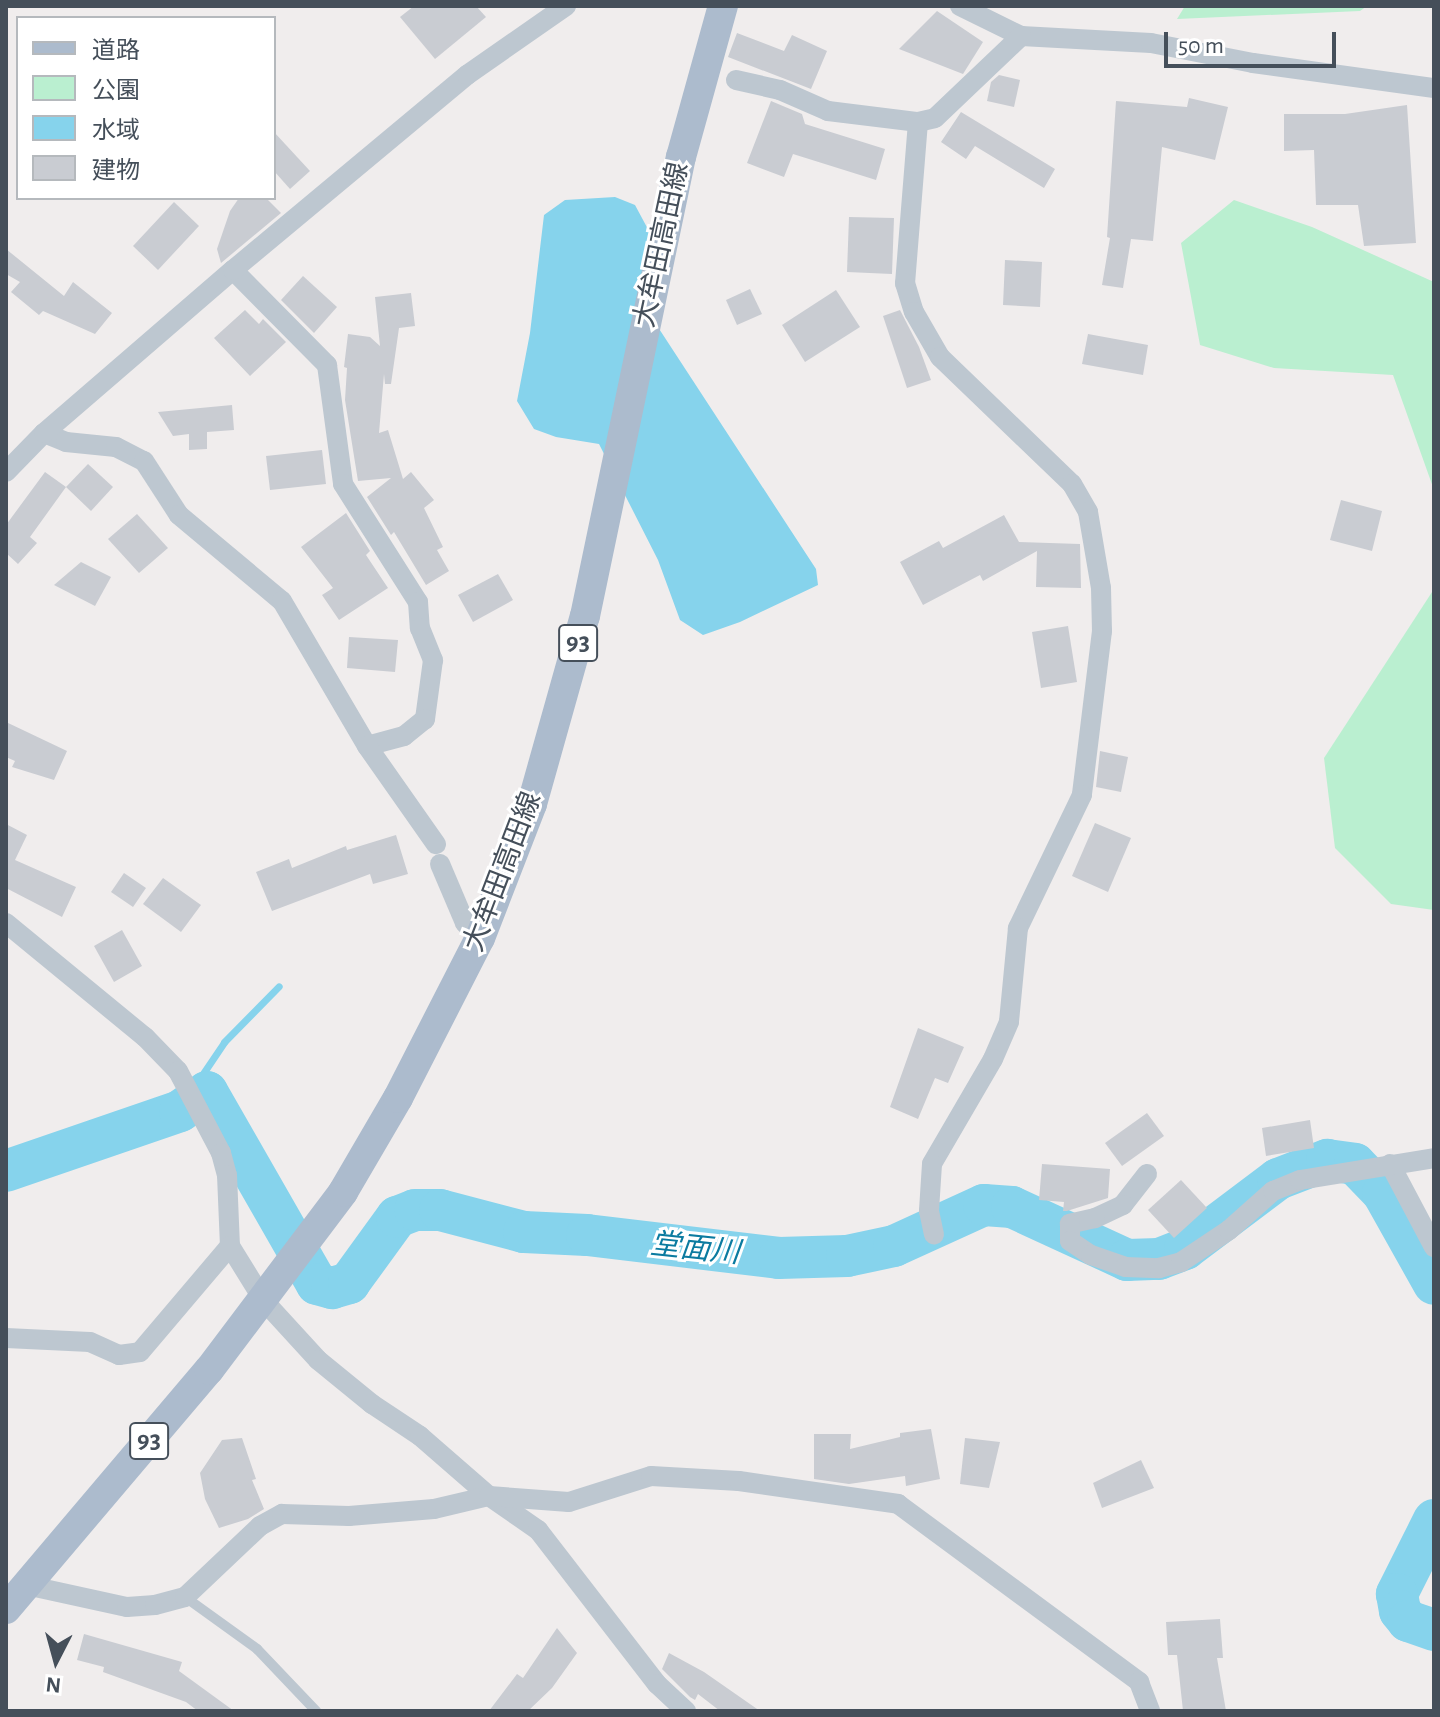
<!DOCTYPE html>
<html>
<head>
<meta charset="utf-8">
<style>
  body { margin:0 }
  #map { position:relative; width:1440px; height:1717px; overflow:hidden; background:#f0eded; font-family:"Alegreya Sans","Noto Sans JP",sans-serif }
  div>[style] { position:absolute }
  .green>* { inset:0; background:#baefd0 }
  .water>* { inset:0; background:#86d3ec }
  .stream>* { height:7px; margin:-3.5px; padding:0 3.5px; transform-origin:3.5px; border-radius:3.5px; background:#86d3ec }
  .river>* { height:42px; margin:-21px; padding:0 21px; transform-origin:21px; border-radius:21px; background:#86d3ec }
  .building>* { inset:0; background:#c9ccd2 }
  .lane>* { height:10px; margin:-5px; padding:0 5px; transform-origin:5px; border-radius:5px; background:#bdc7d0 }
  .street>* { height:20px; margin:-10px; padding:0 10px; transform-origin:10px; border-radius:10px; background:#bdc7d0 }
  .primary>* { height:30px; margin:-15px; padding:0 15px; transform-origin:15px; border-radius:15px; background:#acbbcd }
  span { translate:-50% -50%; white-space:nowrap; text-align:center; line-height:1.15; -webkit-text-stroke:6px #fff; paint-order:stroke }
  .shield-label span { padding:2px 6px; background:#fff; border:2px solid; border-radius:6px; -webkit-text-stroke-width:0 }
  .shield-label { font-size:26px; color:#454f5a; font-weight:700 }
  .street-label { font-size:28px; color:#454f5a }
  .water-label { font-size:30px; color:#0b7ba0; font-style:italic }
  .frame { position:absolute; inset:0; border:8px solid #454f5a; pointer-events:none }
  .legend { position:absolute; left:16px; top:16px; width:260px; height:184px; box-sizing:border-box; background:#fff; border:2px solid #b5b9bd; margin:0; padding:10px 14px; list-style:none; font-size:24px; color:#454f5a }
  .legend li { display:flex; align-items:center; gap:16px; height:40px }
  .legend b { width:40px; border:2px solid #b5b9bd }
  .north { position:absolute; left:16px; top:1621px; width:80px; height:80px; -webkit-text-stroke:6px #fff; paint-order:stroke; rotate:186deg; font-size:22px; font-weight:700; line-height:32px; text-align:center; color:#454f5a }
  .north::after { content:''; display:block; margin:auto; width:28px; height:36px; background:#454f5a; clip-path:polygon(50% 0,100% 100%,50% 72%,0 100%) }
  .scale { position:absolute; left:1164px; top:32px; width:172px; height:36px; box-sizing:border-box; border:4px solid #454f5a; border-top:0; padding-left:10px; font-size:24px; line-height:28px; white-space:nowrap; color:#454f5a; -webkit-text-stroke:6px #fff; paint-order:stroke }
</style>
</head>
<body>
<div id="map">
  <div class="green">
    <div style="clip-path:polygon(1185px 6px,1367px 6px,1360px 11px,1177px 19px)"></div>
    <div style="clip-path:polygon(1234px 200px,1312px 227px,1434px 282px,1434px 490px,1393px 375px,1274px 368px,1200px 345px,1181px 243px)"></div>
    <div style="clip-path:polygon(1434px 589px,1434px 910px,1391px 904px,1335px 848px,1324px 758px)"></div>
  </div>
  <div class="water">
    <div style="clip-path:polygon(615px 197px,635px 205px,657px 246px,652px 318px,816px 569px,818px 585px,740px 622px,703px 635px,680px 620px,658px 560px,599px 444px,556px 437px,534px 429px,517px 401px,530px 333px,544px 215px,565px 200px)"></div>
  </div>
  <div class="stream">
    <div style="left:207px;top:1092px;width:18px;rotate:-106deg"></div>
    <div style="left:202px;top:1075px;width:40px;rotate:-56deg"></div>
    <div style="left:224px;top:1042px;width:78px;rotate:-45.5deg"></div>
  </div>
  <div class="river">
    <div style="left:6px;top:1171px;width:184px;rotate:-19deg"></div>
    <div style="left:180px;top:1111px;width:33px;rotate:-35deg"></div>
    <div style="left:207px;top:1092px;width:221px;rotate:60.2deg"></div>
    <div style="left:317px;top:1284px;width:16px;rotate:15deg"></div>
    <div style="left:332px;top:1288px;width:18px;rotate:-16deg"></div>
    <div style="left:349px;top:1283px;width:82px;rotate:-54deg"></div>
    <div style="left:397px;top:1217px;width:19px;rotate:-21deg"></div>
    <div style="left:415px;top:1210px;width:25px"></div>
    <div style="left:440px;top:1210px;width:87px;rotate:14.7deg"></div>
    <div style="left:524px;top:1232px;width:63px;rotate:2.7deg"></div>
    <div style="left:587px;top:1235px;width:193px;rotate:6.8deg"></div>
    <div style="left:779px;top:1258px;width:68px;rotate:-1.7deg"></div>
    <div style="left:847px;top:1256px;width:48px;rotate:-12deg"></div>
    <div style="left:894px;top:1246px;width:99px;rotate:-24.5deg"></div>
    <div style="left:984px;top:1205px;width:28px;rotate:4deg"></div>
    <div style="left:1012px;top:1207px;width:127px;rotate:24.7deg"></div>
    <div style="left:1127px;top:1260px;width:32px;rotate:-2deg"></div>
    <div style="left:1159px;top:1259px;width:28px;rotate:-21deg"></div>
    <div style="left:1185px;top:1249px;width:116px;rotate:-37deg"></div>
    <div style="left:1278px;top:1179px;width:53px;rotate:-21.2deg"></div>
    <div style="left:1327px;top:1160px;width:28px;rotate:8deg"></div>
    <div style="left:1355px;top:1164px;width:40px;rotate:46deg"></div>
    <div style="left:1383px;top:1193px;width:104px;rotate:60.7deg"></div>
    <div style="left:1434px;top:1520px;width:83px;rotate:116.6deg"></div>
    <div style="left:1397px;top:1594px;width:17px;rotate:80deg"></div>
    <div style="left:1400px;top:1611px;width:13px;rotate:51deg"></div>
    <div style="left:1408px;top:1621px;width:28px;rotate:19deg"></div>
  </div>
  <div class="building">
    <div style="clip-path:polygon(414px 6px,476px 6px,486px 17px,435px 59px,400px 17px)"></div>
    <div style="clip-path:polygon(937px 11px,983px 42px,963px 74px,899px 49px)"></div>
    <div style="clip-path:polygon(737px 33px,784px 51px,792px 35px,827px 51px,811px 89px,728px 57px)"></div>
    <div style="clip-path:polygon(999px 75px,1020px 80px,1014px 107px,987px 101px,991px 82px)"></div>
    <div style="clip-path:polygon(1189px 98px,1228px 107px,1215px 160px,1162px 147px,1153px 241px,1131px 239px,1123px 288px,1102px 285px,1110px 238px,1107px 237px,1116px 101px,1187px 107px)"></div>
    <div style="clip-path:polygon(771px 101px,802px 114px,805px 124px,885px 149px,876px 180px,793px 154px,784px 177px,747px 163px)"></div>
    <div style="clip-path:polygon(1407px 105px,1416px 243px,1364px 246px,1358px 205px,1316px 205px,1314px 150px,1284px 151px,1284px 114px,1345px 114px)"></div>
    <div style="clip-path:polygon(961px 112px,1055px 169px,1044px 188px,975px 146px,966px 159px,941px 142px)"></div>
    <div style="clip-path:polygon(274px 132px,310px 171px,290px 189px,274px 171px)"></div>
    <div style="clip-path:polygon(239px 198px,266px 198px,281px 213px,221px 263px,217px 249px,230px 211px)"></div>
    <div style="clip-path:polygon(174px 202px,199px 226px,158px 270px,133px 246px)"></div>
    <div style="clip-path:polygon(849px 217px,894px 218px,892px 274px,847px 272px)"></div>
    <div style="clip-path:polygon(6px 249px,64px 296px,73px 282px,112px 313px,95px 334px,43px 311px,39px 315px,11px 292px,20px 282px,6px 274px)"></div>
    <div style="clip-path:polygon(1005px 260px,1042px 262px,1040px 307px,1003px 305px)"></div>
    <div style="clip-path:polygon(303px 276px,337px 307px,314px 333px,281px 300px)"></div>
    <div style="clip-path:polygon(750px 289px,762px 314px,737px 325px,726px 300px)"></div>
    <div style="clip-path:polygon(836px 290px,860px 327px,805px 362px,782px 325px)"></div>
    <div style="clip-path:polygon(411px 293px,415px 326px,399px 328px,391px 384px,385px 384px,384px 374px,379px 433px,388px 430px,403px 479px,411px 472px,434px 500px,424px 508px,443px 547px,437px 550px,449px 571px,426px 585px,394px 532px,391px 535px,367px 497px,391px 478px,358px 481px,345px 400px,347px 368px,344px 367px,348px 334px,370px 337px,380px 346px,375px 297px)"></div>
    <div style="clip-path:polygon(245px 310px,259px 324px,263px 319px,286px 342px,250px 376px,214px 338px)"></div>
    <div style="clip-path:polygon(900px 310px,919px 347px,931px 380px,907px 388px,883px 316px)"></div>
    <div style="clip-path:polygon(1088px 334px,1148px 345px,1143px 375px,1082px 364px)"></div>
    <div style="clip-path:polygon(232px 405px,234px 430px,207px 432px,207px 449px,189px 450px,189px 434px,173px 436px,158px 412px)"></div>
    <div style="clip-path:polygon(322px 450px,326px 484px,270px 490px,266px 456px)"></div>
    <div style="clip-path:polygon(88px 464px,113px 487px,91px 511px,66px 487px)"></div>
    <div style="clip-path:polygon(45px 472px,66px 487px,30px 537px,37px 543px,18px 564px,6px 553px,6px 525px)"></div>
    <div style="clip-path:polygon(1341px 500px,1382px 511px,1372px 551px,1330px 540px)"></div>
    <div style="clip-path:polygon(346px 513px,370px 551px,366px 555px,388px 588px,339px 620px,322px 595px,333px 588px,301px 547px)"></div>
    <div style="clip-path:polygon(137px 514px,168px 548px,139px 573px,108px 539px)"></div>
    <div style="clip-path:polygon(1004px 515px,1019px 542px,1080px 544px,1081px 588px,1036px 587px,1037px 551px,983px 581px,980px 575px,923px 605px,900px 562px,939px 541px,943px 548px)"></div>
    <div style="clip-path:polygon(81px 562px,111px 577px,95px 606px,54px 585px)"></div>
    <div style="clip-path:polygon(498px 574px,513px 600px,473px 622px,458px 595px)"></div>
    <div style="clip-path:polygon(1068px 626px,1077px 682px,1041px 688px,1032px 632px)"></div>
    <div style="clip-path:polygon(349px 637px,398px 640px,395px 672px,347px 668px)"></div>
    <div style="clip-path:polygon(6px 722px,67px 751px,54px 780px,12px 767px,15px 761px,6px 757px)"></div>
    <div style="clip-path:polygon(1100px 751px,1128px 757px,1121px 792px,1096px 787px)"></div>
    <div style="clip-path:polygon(1095px 823px,1131px 838px,1108px 892px,1072px 876px)"></div>
    <div style="clip-path:polygon(6px 824px,27px 835px,15px 860px,76px 887px,62px 917px,6px 888px)"></div>
    <div style="clip-path:polygon(396px 835px,408px 874px,373px 884px,370px 874px,272px 911px,256px 872px,289px 859px,292px 868px,346px 846px,347px 850px)"></div>
    <div style="clip-path:polygon(124px 873px,146px 888px,133px 907px,111px 892px)"></div>
    <div style="clip-path:polygon(163px 878px,201px 905px,181px 932px,143px 904px)"></div>
    <div style="clip-path:polygon(122px 930px,142px 966px,114px 982px,94px 946px)"></div>
    <div style="clip-path:polygon(918px 1028px,964px 1047px,948px 1083px,935px 1078px,918px 1119px,890px 1107px)"></div>
    <div style="clip-path:polygon(1147px 1113px,1164px 1136px,1122px 1166px,1105px 1143px)"></div>
    <div style="clip-path:polygon(1310px 1120px,1314px 1148px,1266px 1156px,1262px 1128px)"></div>
    <div style="clip-path:polygon(1042px 1164px,1110px 1169px,1108px 1198px,1067px 1211px,1063px 1211px,1064px 1202px,1039px 1200px)"></div>
    <div style="clip-path:polygon(1181px 1180px,1207px 1208px,1174px 1238px,1148px 1210px)"></div>
    <div style="clip-path:polygon(931px 1429px,940px 1479px,906px 1486px,905px 1476px,849px 1484px,814px 1479px,814px 1434px,851px 1434px,850px 1449px,900px 1437px,900px 1433px)"></div>
    <div style="clip-path:polygon(242px 1438px,256px 1479px,252px 1480px,264px 1509px,248px 1519px,219px 1528px,205px 1499px,200px 1473px,222px 1440px)"></div>
    <div style="clip-path:polygon(965px 1438px,1000px 1442px,989px 1488px,960px 1484px)"></div>
    <div style="clip-path:polygon(1141px 1460px,1154px 1488px,1102px 1508px,1093px 1483px)"></div>
    <div style="clip-path:polygon(1220px 1619px,1223px 1658px,1217px 1658px,1226px 1711px,1183px 1711px,1177px 1655px,1168px 1655px,1166px 1622px)"></div>
    <div style="clip-path:polygon(557px 1628px,577px 1653px,552px 1688px,528px 1711px,489px 1711px,517px 1674px,523px 1678px)"></div>
    <div style="clip-path:polygon(84px 1634px,182px 1662px,179px 1671px,234px 1711px,198px 1711px,186px 1702px,103px 1672px,104px 1667px,77px 1660px)"></div>
    <div style="clip-path:polygon(669px 1653px,704px 1672px,760px 1711px,720px 1711px,698px 1694px,695px 1700px,690px 1697px,662px 1669px)"></div>
  </div>
  <div class="lane">
    <div style="left:185px;top:1597px;width:89px;rotate:35.8deg"></div>
    <div style="left:257px;top:1649px;width:86px;rotate:46.4deg"></div>
  </div>
  <div class="street">
    <div style="left:960px;top:6px;width:68px;rotate:26.2deg"></div>
    <div style="left:1021px;top:36px;width:130px;rotate:3.1deg"></div>
    <div style="left:1151px;top:43px;width:104px;rotate:11.1deg"></div>
    <div style="left:1253px;top:63px;width:183px;rotate:7.9deg"></div>
    <div style="left:736px;top:80px;width:45px;rotate:12.8deg"></div>
    <div style="left:780px;top:90px;width:52px;rotate:23.6deg"></div>
    <div style="left:828px;top:111px;width:91px;rotate:7deg"></div>
    <div style="left:918px;top:122px;width:17px;rotate:-13deg"></div>
    <div style="left:935px;top:118px;width:119px;rotate:-43.6deg"></div>
    <div style="left:918px;top:122px;width:162px;rotate:94.6deg"></div>
    <div style="left:905px;top:283px;width:30px;rotate:73deg"></div>
    <div style="left:914px;top:312px;width:52px;rotate:60deg"></div>
    <div style="left:940px;top:357px;width:183px;rotate:43.9deg"></div>
    <div style="left:1072px;top:484px;width:32px;rotate:60deg"></div>
    <div style="left:1088px;top:512px;width:77px;rotate:80.3deg"></div>
    <div style="left:1101px;top:588px;width:43px;rotate:88.7deg"></div>
    <div style="left:1102px;top:631px;width:165px;rotate:97deg"></div>
    <div style="left:1082px;top:795px;width:148px;rotate:115.7deg"></div>
    <div style="left:1018px;top:928px;width:94px;rotate:95.5deg"></div>
    <div style="left:1009px;top:1022px;width:40px;rotate:113.4deg"></div>
    <div style="left:993px;top:1059px;width:121px;rotate:120.2deg"></div>
    <div style="left:932px;top:1164px;width:47px;rotate:93.7deg"></div>
    <div style="left:929px;top:1211px;width:24px;rotate:78deg"></div>
    <div style="left:233px;top:270px;width:134px;rotate:45.3deg"></div>
    <div style="left:327px;top:365px;width:120px;rotate:82.3deg"></div>
    <div style="left:343px;top:484px;width:140px;rotate:57.6deg"></div>
    <div style="left:418px;top:602px;width:26px;rotate:86deg"></div>
    <div style="left:420px;top:628px;width:35px;rotate:68deg"></div>
    <div style="left:433px;top:660px;width:60px;rotate:97.7deg"></div>
    <div style="left:425px;top:719px;width:27px;rotate:141deg"></div>
    <div style="left:404px;top:736px;width:38px;rotate:165deg"></div>
    <div style="left:44px;top:433px;width:24px;rotate:22deg"></div>
    <div style="left:66px;top:442px;width:50px;rotate:5.7deg"></div>
    <div style="left:116px;top:447px;width:31px;rotate:27deg"></div>
    <div style="left:144px;top:461px;width:64px;rotate:57.1deg"></div>
    <div style="left:179px;top:515px;width:134px;rotate:39.9deg"></div>
    <div style="left:282px;top:601px;width:168px;rotate:59.6deg"></div>
    <div style="left:367px;top:746px;width:120px;rotate:54.9deg"></div>
    <div style="left:6px;top:472px;width:54px;rotate:-45.7deg"></div>
    <div style="left:44px;top:433px;width:250px;rotate:-40.8deg"></div>
    <div style="left:233px;top:270px;width:305px;rotate:-39.8deg"></div>
    <div style="left:467px;top:75px;width:121px;rotate:-34.9deg"></div>
    <div style="left:440px;top:864px;width:64px;rotate:67deg"></div>
    <div style="left:465px;top:923px;width:21px;rotate:45deg"></div>
    <div style="left:6px;top:923px;width:180px;rotate:39.4deg"></div>
    <div style="left:145px;top:1037px;width:47px;rotate:45.9deg"></div>
    <div style="left:178px;top:1071px;width:93px;rotate:62.3deg"></div>
    <div style="left:221px;top:1153px;width:23px;rotate:75deg"></div>
    <div style="left:227px;top:1175px;width:71px;rotate:87.6deg"></div>
    <div style="left:230px;top:1246px;width:65px;rotate:58.3deg"></div>
    <div style="left:264px;top:1301px;width:80px;rotate:47.5deg"></div>
    <div style="left:318px;top:1360px;width:70px;rotate:39.2deg"></div>
    <div style="left:372px;top:1404px;width:58px;rotate:33.7deg"></div>
    <div style="left:420px;top:1436px;width:91px;rotate:41deg"></div>
    <div style="left:489px;top:1496px;width:60px;rotate:34.8deg"></div>
    <div style="left:538px;top:1530px;width:195px;rotate:52.3deg"></div>
    <div style="left:657px;top:1684px;width:40px;rotate:43deg"></div>
    <div style="left:1390px;top:1164px;width:94px;rotate:62.1deg"></div>
    <div style="left:1147px;top:1174px;width:39px;rotate:128deg"></div>
    <div style="left:1123px;top:1205px;width:31px;rotate:155deg"></div>
    <div style="left:1095px;top:1218px;width:26px;rotate:167deg"></div>
    <div style="left:1070px;top:1224px;width:17px;rotate:90deg"></div>
    <div style="left:1070px;top:1241px;width:25px;rotate:34deg"></div>
    <div style="left:1091px;top:1255px;width:36px;rotate:19deg"></div>
    <div style="left:1125px;top:1267px;width:34px;rotate:2deg"></div>
    <div style="left:1159px;top:1268px;width:23px;rotate:-15deg"></div>
    <div style="left:1181px;top:1262px;width:58px;rotate:-33.7deg"></div>
    <div style="left:1229px;top:1230px;width:59px;rotate:-41.6deg"></div>
    <div style="left:1273px;top:1191px;width:29px;rotate:-22deg"></div>
    <div style="left:1300px;top:1180px;width:136px;rotate:-9.3deg"></div>
    <div style="left:6px;top:1338px;width:84px;rotate:2.7deg"></div>
    <div style="left:90px;top:1342px;width:32px;rotate:24deg"></div>
    <div style="left:119px;top:1355px;width:21px;rotate:-8deg"></div>
    <div style="left:140px;top:1352px;width:139px;rotate:-49.7deg"></div>
    <div style="left:26px;top:1585px;width:103px;rotate:12.3deg"></div>
    <div style="left:127px;top:1607px;width:28px;rotate:-4deg"></div>
    <div style="left:155px;top:1605px;width:31px;rotate:-15deg"></div>
    <div style="left:185px;top:1597px;width:103px;rotate:-43.4deg"></div>
    <div style="left:260px;top:1526px;width:25px;rotate:-29deg"></div>
    <div style="left:282px;top:1514px;width:67px;rotate:1.7deg"></div>
    <div style="left:349px;top:1516px;width:85px;rotate:-4.7deg"></div>
    <div style="left:434px;top:1509px;width:57px;rotate:-13.3deg"></div>
    <div style="left:489px;top:1496px;width:80px;rotate:4.3deg"></div>
    <div style="left:569px;top:1502px;width:86px;rotate:-17.6deg"></div>
    <div style="left:651px;top:1476px;width:88px;rotate:3.3deg"></div>
    <div style="left:739px;top:1481px;width:161px;rotate:8.2deg"></div>
    <div style="left:898px;top:1504px;width:300px;rotate:36.4deg"></div>
    <div style="left:1139px;top:1682px;width:31px;rotate:69deg"></div>
  </div>
  <div class="primary">
    <div style="left:6px;top:1609px;width:314px;rotate:-49.7deg"></div>
    <div style="left:209px;top:1370px;width:223px;rotate:-53deg"></div>
    <div style="left:343px;top:1192px;width:109px;rotate:-59.7deg"></div>
    <div style="left:398px;top:1098px;width:180px;rotate:-62.9deg"></div>
    <div style="left:480px;top:938px;width:144px;rotate:-68.8deg"></div>
    <div style="left:532px;top:804px;width:195px;rotate:-74.3deg"></div>
    <div style="left:585px;top:616px;width:469px;rotate:-78.2deg"></div>
    <div style="left:681px;top:157px;width:157px;rotate:-74.5deg"></div>
  </div>
  <div class="shield-label">
    <span style="left:578px;top:643px">93</span>
    <span style="left:149px;top:1441px">93</span>
  </div>
  <div class="street-label">
    <span style="left:662px;top:245px;rotate:-78deg">大牟田高田線</span>
    <span style="left:503px;top:872px;rotate:-69deg">大牟田高田線</span>
  </div>
  <div class="water-label">
    <span style="left:695px;top:1249px;rotate:6deg">堂面川</span>
  </div>
  <div class="frame"></div>
  <ul class="legend">
  <li><b style="height:10px;background:#acbbcd"></b>道路</li>
  <li><b style="height:22px;background:#baefd0"></b>公園</li>
  <li><b style="height:22px;background:#86d3ec"></b>水域</li>
  <li><b style="height:22px;background:#c9ccd2"></b>建物</li>
  </ul>
  <div class="north">N</div>
  <div class="scale">50 m</div>
</div>
</body>
</html>
